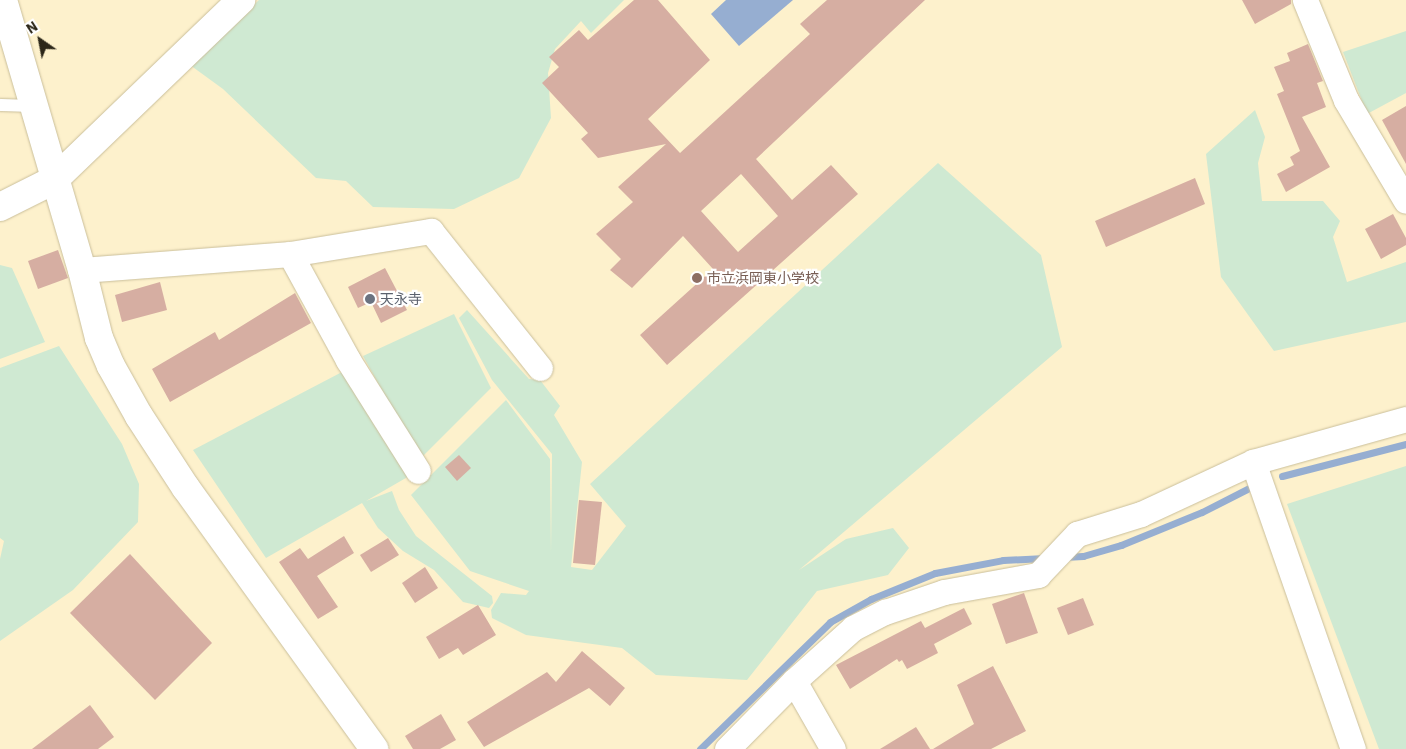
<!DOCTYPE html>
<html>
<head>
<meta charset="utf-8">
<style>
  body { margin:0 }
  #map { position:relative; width:1406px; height:749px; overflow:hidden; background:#fdf1cc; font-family:"IBM Plex Sans","Noto Sans JP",sans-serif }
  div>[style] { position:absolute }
  .green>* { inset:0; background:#cfe9d2 }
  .water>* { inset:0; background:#96aed1 }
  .stream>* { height:7px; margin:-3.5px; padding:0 3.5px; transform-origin:3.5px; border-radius:3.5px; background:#96aed1 }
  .building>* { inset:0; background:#d6aea2 }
  .roads { filter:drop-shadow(0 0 1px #cabf9b) drop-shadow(0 0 1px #cabf9b) }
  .lane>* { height:12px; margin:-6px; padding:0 6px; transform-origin:6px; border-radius:6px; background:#fff }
  .street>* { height:25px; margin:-12.5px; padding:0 12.5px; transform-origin:12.5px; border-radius:12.5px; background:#fff }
  .secondary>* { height:28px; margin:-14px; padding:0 14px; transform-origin:14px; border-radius:14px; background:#fff }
  .dots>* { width:14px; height:14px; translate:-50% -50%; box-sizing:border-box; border:2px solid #fff; border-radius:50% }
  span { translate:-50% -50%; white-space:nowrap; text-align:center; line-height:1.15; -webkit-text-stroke:4.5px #fff; paint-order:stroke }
  .education-label { font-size:14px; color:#785e54 }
  .left { translate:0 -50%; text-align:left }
  .worship-label { font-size:14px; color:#5b616d }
  .north { position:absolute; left:15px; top:15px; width:50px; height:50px; -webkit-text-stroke:4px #fff; paint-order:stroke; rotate:327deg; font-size:14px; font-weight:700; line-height:20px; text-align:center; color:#2c2719 }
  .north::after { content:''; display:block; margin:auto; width:18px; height:22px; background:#2c2719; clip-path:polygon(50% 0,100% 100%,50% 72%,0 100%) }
</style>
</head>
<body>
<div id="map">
  <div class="green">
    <div style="clip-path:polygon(259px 0,624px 0,591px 33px,581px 21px,555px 49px,548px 73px,551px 118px,519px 178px,454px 209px,373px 207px,346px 181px,316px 178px,223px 89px,190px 65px)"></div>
    <div style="clip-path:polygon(1406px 31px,1406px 93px,1367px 114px,1343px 52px)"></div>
    <div style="clip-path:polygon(1255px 110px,1265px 137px,1258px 163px,1262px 201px,1323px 201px,1340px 221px,1333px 237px,1347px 282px,1406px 262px,1406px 322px,1274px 351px,1221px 277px,1206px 154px)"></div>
    <div style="clip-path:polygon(938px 163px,1041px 255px,1062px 347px,799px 570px,846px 539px,893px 528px,909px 548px,888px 575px,817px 591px,747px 680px,656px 675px,622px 648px,526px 635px,492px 618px,491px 610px,501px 593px,526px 595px,529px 591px,470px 571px,411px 495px,506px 400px,550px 459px,551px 553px,552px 454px,492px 380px,459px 318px,467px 310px,529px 379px,540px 380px,560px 406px,554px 415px,582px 462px,571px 567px,592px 570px,626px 526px,590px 484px)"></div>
    <div style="clip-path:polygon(0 265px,12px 268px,45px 342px,0 359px)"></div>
    <div style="clip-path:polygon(454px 314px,491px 388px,420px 459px,363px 356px)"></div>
    <div style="clip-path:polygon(59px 346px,122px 444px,139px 484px,138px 522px,73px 590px,0 641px,0 559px,4px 541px,0 538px,0 368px)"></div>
    <div style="clip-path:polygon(342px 372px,418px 471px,366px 501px,392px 491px,399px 510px,416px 536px,492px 596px,493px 603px,489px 608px,463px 602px,434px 570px,403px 551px,378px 528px,362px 503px,266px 558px,193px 450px)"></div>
    <div style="clip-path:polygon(1406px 466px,1406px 749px,1379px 749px,1287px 504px)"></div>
  </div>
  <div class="water">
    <div style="clip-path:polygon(726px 0,793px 0,739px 46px,711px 14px)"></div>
  </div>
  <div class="stream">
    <div style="left:1282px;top:476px;width:128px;rotate:-14.5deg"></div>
    <div style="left:1064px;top:557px;width:19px;rotate:-3deg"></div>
    <div style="left:1083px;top:556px;width:40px;rotate:-16deg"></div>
    <div style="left:1121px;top:545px;width:87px;rotate:-22.2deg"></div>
    <div style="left:1202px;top:512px;width:51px;rotate:-27.1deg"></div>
    <div style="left:700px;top:749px;width:182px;rotate:-44.3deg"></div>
    <div style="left:830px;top:622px;width:47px;rotate:-29.3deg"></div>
    <div style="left:871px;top:599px;width:69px;rotate:-22.1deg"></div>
    <div style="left:935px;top:573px;width:69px;rotate:-10.8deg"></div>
    <div style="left:1003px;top:560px;width:42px;rotate:-2.7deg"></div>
  </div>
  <div class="building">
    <div style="clip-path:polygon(evenodd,634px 0,658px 0,710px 60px,648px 119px,680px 153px,810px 34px,800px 24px,827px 0,925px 0,756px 159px,792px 200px,831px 165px,858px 194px,667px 365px,640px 335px,713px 269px,683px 236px,632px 288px,610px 270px,621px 259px,596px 234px,633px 202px,618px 187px,666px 144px,598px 158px,581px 139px,588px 133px,542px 83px,559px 67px,549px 57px,579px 30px,588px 40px,634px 0,741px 174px,778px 216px,738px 252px,701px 211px,741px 174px)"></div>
    <div style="clip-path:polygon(1242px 0,1291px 0,1291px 4px,1255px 24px)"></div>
    <div style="clip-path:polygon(1308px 44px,1323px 81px,1317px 83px,1326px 107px,1302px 117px,1330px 167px,1286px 192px,1277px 174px,1294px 165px,1290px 157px,1300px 151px,1277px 94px,1284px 91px,1274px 67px,1290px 61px,1287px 53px)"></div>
    <div style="clip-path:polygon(1406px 106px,1406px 164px,1382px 120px)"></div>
    <div style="clip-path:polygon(1195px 178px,1205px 204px,1106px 247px,1095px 221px)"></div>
    <div style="clip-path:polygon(1393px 214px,1406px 238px,1406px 245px,1381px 259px,1365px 229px)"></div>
    <div style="clip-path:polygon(58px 250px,68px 278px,38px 289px,28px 261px)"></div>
    <div style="clip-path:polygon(385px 268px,407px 310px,381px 323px,371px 302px,358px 308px,348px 287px)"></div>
    <div style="clip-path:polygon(160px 282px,167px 310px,122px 322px,115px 295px)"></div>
    <div style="clip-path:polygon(295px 293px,311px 323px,170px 402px,152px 369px,215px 332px,219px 340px)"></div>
    <div style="clip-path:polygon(459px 455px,471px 468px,457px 481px,445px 467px)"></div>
    <div style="clip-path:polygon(579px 500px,602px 502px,595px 565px,573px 563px)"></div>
    <div style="clip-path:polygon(344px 536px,354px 553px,317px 576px,338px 607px,318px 619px,279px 562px,300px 548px,308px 559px)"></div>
    <div style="clip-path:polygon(388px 538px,399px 555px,371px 572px,360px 555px)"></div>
    <div style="clip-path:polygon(130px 554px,212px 643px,155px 700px,70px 613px)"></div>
    <div style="clip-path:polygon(425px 567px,438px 588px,415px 603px,402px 583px)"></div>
    <div style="clip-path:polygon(1024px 593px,1038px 633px,1006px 644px,992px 604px)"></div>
    <div style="clip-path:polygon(1083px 598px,1094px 625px,1068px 635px,1057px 608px)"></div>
    <div style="clip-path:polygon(478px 605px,496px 635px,463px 655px,458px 648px,439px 659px,426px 637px)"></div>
    <div style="clip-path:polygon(964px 608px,972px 624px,934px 644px,938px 653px,907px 669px,902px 660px,899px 662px,897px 659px,850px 689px,836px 665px,921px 621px,925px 628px)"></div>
    <div style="clip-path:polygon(582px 651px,625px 688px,610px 706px,589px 688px,484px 747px,467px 722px,547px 672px,556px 682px)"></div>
    <div style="clip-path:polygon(993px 666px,1026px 731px,991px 749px,933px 749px,974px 724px,957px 685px)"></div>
    <div style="clip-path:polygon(90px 705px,114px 737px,98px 749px,32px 749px)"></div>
    <div style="clip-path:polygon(441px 714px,456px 740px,440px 749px,413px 749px,405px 736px)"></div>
    <div style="clip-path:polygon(916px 727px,930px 749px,880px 749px)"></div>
  </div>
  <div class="roads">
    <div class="lane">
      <div style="left:0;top:105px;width:33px;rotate:2deg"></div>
    </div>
    <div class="street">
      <div style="left:1305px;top:0;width:108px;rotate:67.7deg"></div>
      <div style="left:1346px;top:100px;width:117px;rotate:59.3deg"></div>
      <div style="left:290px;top:254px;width:121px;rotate:61.3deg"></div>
      <div style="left:348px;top:360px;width:131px;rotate:57.8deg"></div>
      <div style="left:82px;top:270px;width:209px;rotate:-4.4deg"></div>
      <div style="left:290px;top:254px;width:143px;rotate:-9.3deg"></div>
      <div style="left:431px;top:231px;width:175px;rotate:51.5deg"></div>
      <div style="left:1253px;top:462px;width:304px;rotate:70.8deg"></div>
      <div style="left:794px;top:681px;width:78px;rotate:60.2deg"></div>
      <div style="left:727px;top:749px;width:95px;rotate:-45.4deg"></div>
      <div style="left:794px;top:681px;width:79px;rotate:-41.9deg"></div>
      <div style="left:853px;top:628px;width:36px;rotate:-27deg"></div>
      <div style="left:885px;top:612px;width:62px;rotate:-18.7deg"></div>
      <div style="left:944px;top:592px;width:96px;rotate:-10.3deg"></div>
      <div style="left:1038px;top:575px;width:57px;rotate:-46.4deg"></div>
      <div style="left:1077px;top:534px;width:67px;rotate:-17.4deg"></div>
      <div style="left:1141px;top:514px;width:123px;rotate:-24.9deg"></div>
      <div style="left:1253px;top:462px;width:159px;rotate:-15.7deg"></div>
    </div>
    <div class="secondary">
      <div style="left:3px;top:0;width:281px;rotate:73.7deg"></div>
      <div style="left:82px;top:270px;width:70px;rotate:76deg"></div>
      <div style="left:99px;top:338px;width:30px;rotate:67deg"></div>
      <div style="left:111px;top:366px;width:57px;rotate:60.8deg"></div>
      <div style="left:139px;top:416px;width:86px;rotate:56.9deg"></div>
      <div style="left:186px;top:488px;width:322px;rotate:54.2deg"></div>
      <div style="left:0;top:207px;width:60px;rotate:-26.6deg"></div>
      <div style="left:54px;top:180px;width:260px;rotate:-43.9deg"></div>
    </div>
  </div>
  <div class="dots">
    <div style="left:697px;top:278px;background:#8d6e63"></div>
    <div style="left:370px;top:299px;background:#6b7280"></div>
  </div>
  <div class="education-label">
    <span class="left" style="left:707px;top:278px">市立浜岡東小学校</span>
  </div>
  <div class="worship-label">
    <span class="left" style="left:380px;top:299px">天永寺</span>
  </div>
  <div class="north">N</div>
</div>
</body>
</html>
